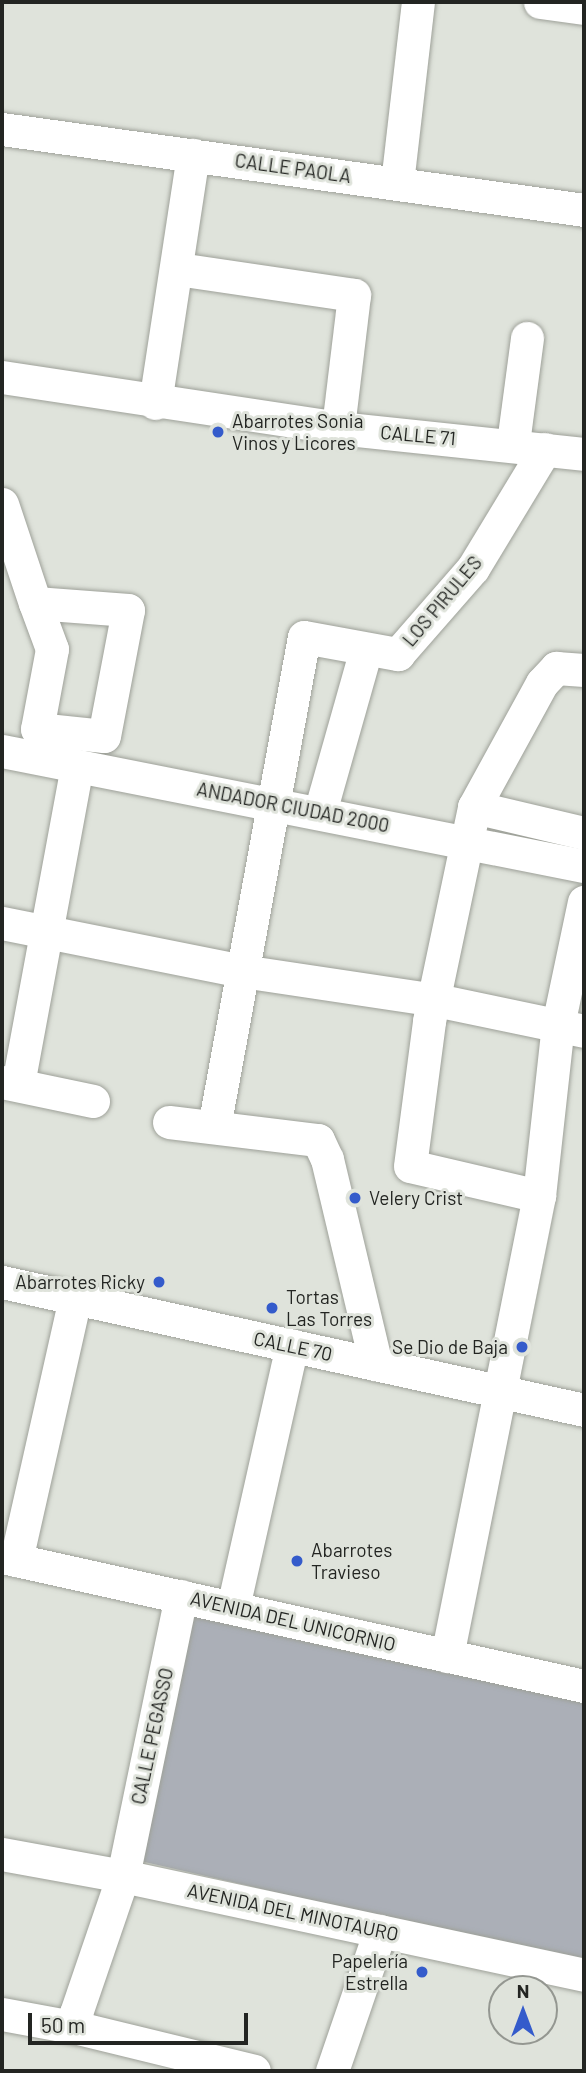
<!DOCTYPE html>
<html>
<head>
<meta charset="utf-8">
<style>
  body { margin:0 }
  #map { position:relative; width:586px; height:2073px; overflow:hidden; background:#dfe3db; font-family:Barlow,sans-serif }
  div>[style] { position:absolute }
  .building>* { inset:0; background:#abafb7 }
  .roads { filter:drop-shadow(0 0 2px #9ea199) drop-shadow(0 0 2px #9ea199) }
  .minor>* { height:33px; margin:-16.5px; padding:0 16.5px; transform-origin:16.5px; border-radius:16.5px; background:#fff }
  .dots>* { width:19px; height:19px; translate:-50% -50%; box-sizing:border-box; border:4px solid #dfe3db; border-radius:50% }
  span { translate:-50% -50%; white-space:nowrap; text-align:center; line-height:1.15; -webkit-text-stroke:6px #dfe3db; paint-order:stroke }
  .street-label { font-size:19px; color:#232522 }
  .poi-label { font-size:19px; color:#232522 }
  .left { translate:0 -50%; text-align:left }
  .right { translate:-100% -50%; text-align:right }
  .frame { position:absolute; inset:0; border:4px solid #232522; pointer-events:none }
  .north { position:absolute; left:488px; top:1975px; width:70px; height:70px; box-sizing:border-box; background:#dfe3db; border:2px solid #949791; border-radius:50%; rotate:0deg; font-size:19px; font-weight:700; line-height:28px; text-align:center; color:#232522 }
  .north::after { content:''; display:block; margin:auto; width:24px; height:32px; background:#345bcb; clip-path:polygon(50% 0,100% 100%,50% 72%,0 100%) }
  .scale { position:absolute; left:28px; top:2013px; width:220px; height:32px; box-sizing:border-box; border:4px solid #232522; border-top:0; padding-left:9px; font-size:21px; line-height:24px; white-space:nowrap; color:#232522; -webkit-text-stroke:5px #dfe3db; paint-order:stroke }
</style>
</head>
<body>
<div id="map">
  <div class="building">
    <div style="clip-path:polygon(187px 1604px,584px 1694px,584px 1963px,136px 1860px)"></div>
  </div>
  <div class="roads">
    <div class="minor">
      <div style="left:540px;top:2px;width:44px;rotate:7.8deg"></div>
      <div style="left:2px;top:129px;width:588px;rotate:7.92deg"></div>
      <div style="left:397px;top:183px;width:182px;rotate:-83.4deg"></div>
      <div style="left:178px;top:269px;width:178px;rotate:8.4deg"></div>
      <div style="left:354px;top:295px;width:134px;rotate:96.9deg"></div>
      <div style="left:2px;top:377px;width:340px;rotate:8.6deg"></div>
      <div style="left:338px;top:428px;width:247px;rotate:6deg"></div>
      <div style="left:155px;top:403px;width:251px;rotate:-81.3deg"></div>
      <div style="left:513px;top:443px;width:106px;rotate:-82.4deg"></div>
      <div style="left:2px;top:504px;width:104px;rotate:71.6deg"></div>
      <div style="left:35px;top:603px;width:49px;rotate:69.7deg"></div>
      <div style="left:52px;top:649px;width:81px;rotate:100.6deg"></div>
      <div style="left:37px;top:729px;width:67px;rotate:6deg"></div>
      <div style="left:104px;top:736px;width:128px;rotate:-79.2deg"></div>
      <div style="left:128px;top:610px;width:93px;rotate:-175.7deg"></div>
      <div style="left:2px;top:751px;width:593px;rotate:11.18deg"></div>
      <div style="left:474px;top:807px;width:113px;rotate:13.3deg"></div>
      <div style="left:320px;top:812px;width:169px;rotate:-74.2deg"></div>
      <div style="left:2px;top:923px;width:245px;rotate:11.3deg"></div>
      <div style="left:242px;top:971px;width:196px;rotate:8.5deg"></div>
      <div style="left:436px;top:1000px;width:151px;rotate:11.8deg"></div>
      <div style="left:2px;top:1082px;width:93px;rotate:11.8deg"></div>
      <div style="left:18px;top:1084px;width:323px;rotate:-79.5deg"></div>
      <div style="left:169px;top:1122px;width:150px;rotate:6.9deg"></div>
      <div style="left:318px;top:1140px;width:21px;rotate:65deg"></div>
      <div style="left:327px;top:1159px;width:211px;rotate:76.6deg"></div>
      <div style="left:214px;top:1127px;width:498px;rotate:-79.6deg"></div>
      <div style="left:304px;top:637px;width:96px;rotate:10.3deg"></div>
      <div style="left:398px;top:654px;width:114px;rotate:-48.9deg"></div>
      <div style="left:473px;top:568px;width:139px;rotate:-58.8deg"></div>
      <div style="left:539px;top:1196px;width:132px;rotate:-166.9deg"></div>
      <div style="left:410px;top:1166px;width:146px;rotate:-82.5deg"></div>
      <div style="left:429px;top:1021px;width:219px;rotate:-78.1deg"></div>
      <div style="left:474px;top:807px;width:141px;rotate:-61.3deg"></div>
      <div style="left:542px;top:683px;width:21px;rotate:-47deg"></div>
      <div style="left:556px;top:668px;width:28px;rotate:4deg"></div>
      <div style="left:2px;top:1282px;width:596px;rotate:12.4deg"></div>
      <div style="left:2px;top:1557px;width:596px;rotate:12.5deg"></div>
      <div style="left:16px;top:1560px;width:269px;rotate:-77.3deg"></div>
      <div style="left:233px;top:1607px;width:268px;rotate:-77.3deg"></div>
      <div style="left:447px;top:1656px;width:469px;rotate:-78.7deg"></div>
      <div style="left:539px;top:1196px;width:172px;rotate:-83.7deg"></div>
      <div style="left:558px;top:1025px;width:126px;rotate:-78.1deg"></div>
      <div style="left:2px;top:1854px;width:123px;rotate:10.3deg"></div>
      <div style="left:123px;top:1876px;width:472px;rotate:12.1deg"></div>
      <div style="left:2px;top:2014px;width:77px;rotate:10.4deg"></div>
      <div style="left:78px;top:2028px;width:181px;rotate:13.7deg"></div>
      <div style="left:78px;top:2028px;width:15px;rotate:-98deg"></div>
      <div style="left:76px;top:2013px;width:145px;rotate:-71.1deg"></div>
      <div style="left:123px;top:1876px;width:286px;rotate:-78.3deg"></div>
      <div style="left:332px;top:2071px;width:148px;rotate:-71.1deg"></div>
    </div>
  </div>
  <div class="dots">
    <div style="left:218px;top:432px;background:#345bcb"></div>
    <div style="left:355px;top:1198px;background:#345bcb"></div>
    <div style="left:159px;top:1282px;background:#345bcb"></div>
    <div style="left:272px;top:1308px;background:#345bcb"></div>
    <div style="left:522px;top:1347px;background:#345bcb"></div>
    <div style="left:297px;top:1561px;background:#345bcb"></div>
    <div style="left:422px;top:1972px;background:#345bcb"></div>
  </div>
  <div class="street-label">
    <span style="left:293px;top:168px;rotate:8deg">CALLE PAOLA</span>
    <span style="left:418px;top:435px;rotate:5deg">CALLE 71</span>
    <span style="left:442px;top:601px;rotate:-50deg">LOS PIRULES</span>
    <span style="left:293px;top:807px;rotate:11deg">ANDADOR CIUDAD 2000</span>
    <span style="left:293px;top:1346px;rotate:12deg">CALLE 70</span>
    <span style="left:293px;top:1621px;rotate:13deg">AVENIDA DEL UNICORNIO</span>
    <span style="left:152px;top:1736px;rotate:-78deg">CALLE PEGASSO</span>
    <span style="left:293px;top:1912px;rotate:12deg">AVENIDA DEL MINOTAURO</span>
  </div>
  <div class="poi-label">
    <span class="left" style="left:232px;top:432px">Abarrotes Sonia<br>Vinos y Licores</span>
    <span class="left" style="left:369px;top:1198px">Velery Crist</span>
    <span class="right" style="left:145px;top:1282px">Abarrotes Ricky</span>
    <span class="left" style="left:286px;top:1308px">Tortas<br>Las Torres</span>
    <span class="right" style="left:508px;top:1347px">Se Dio de Baja</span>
    <span class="left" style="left:311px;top:1561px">Abarrotes<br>Travieso</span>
    <span class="right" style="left:408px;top:1972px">Papelería<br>Estrella</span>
  </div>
  <div class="frame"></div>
  <div class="north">N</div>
  <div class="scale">50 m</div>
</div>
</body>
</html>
